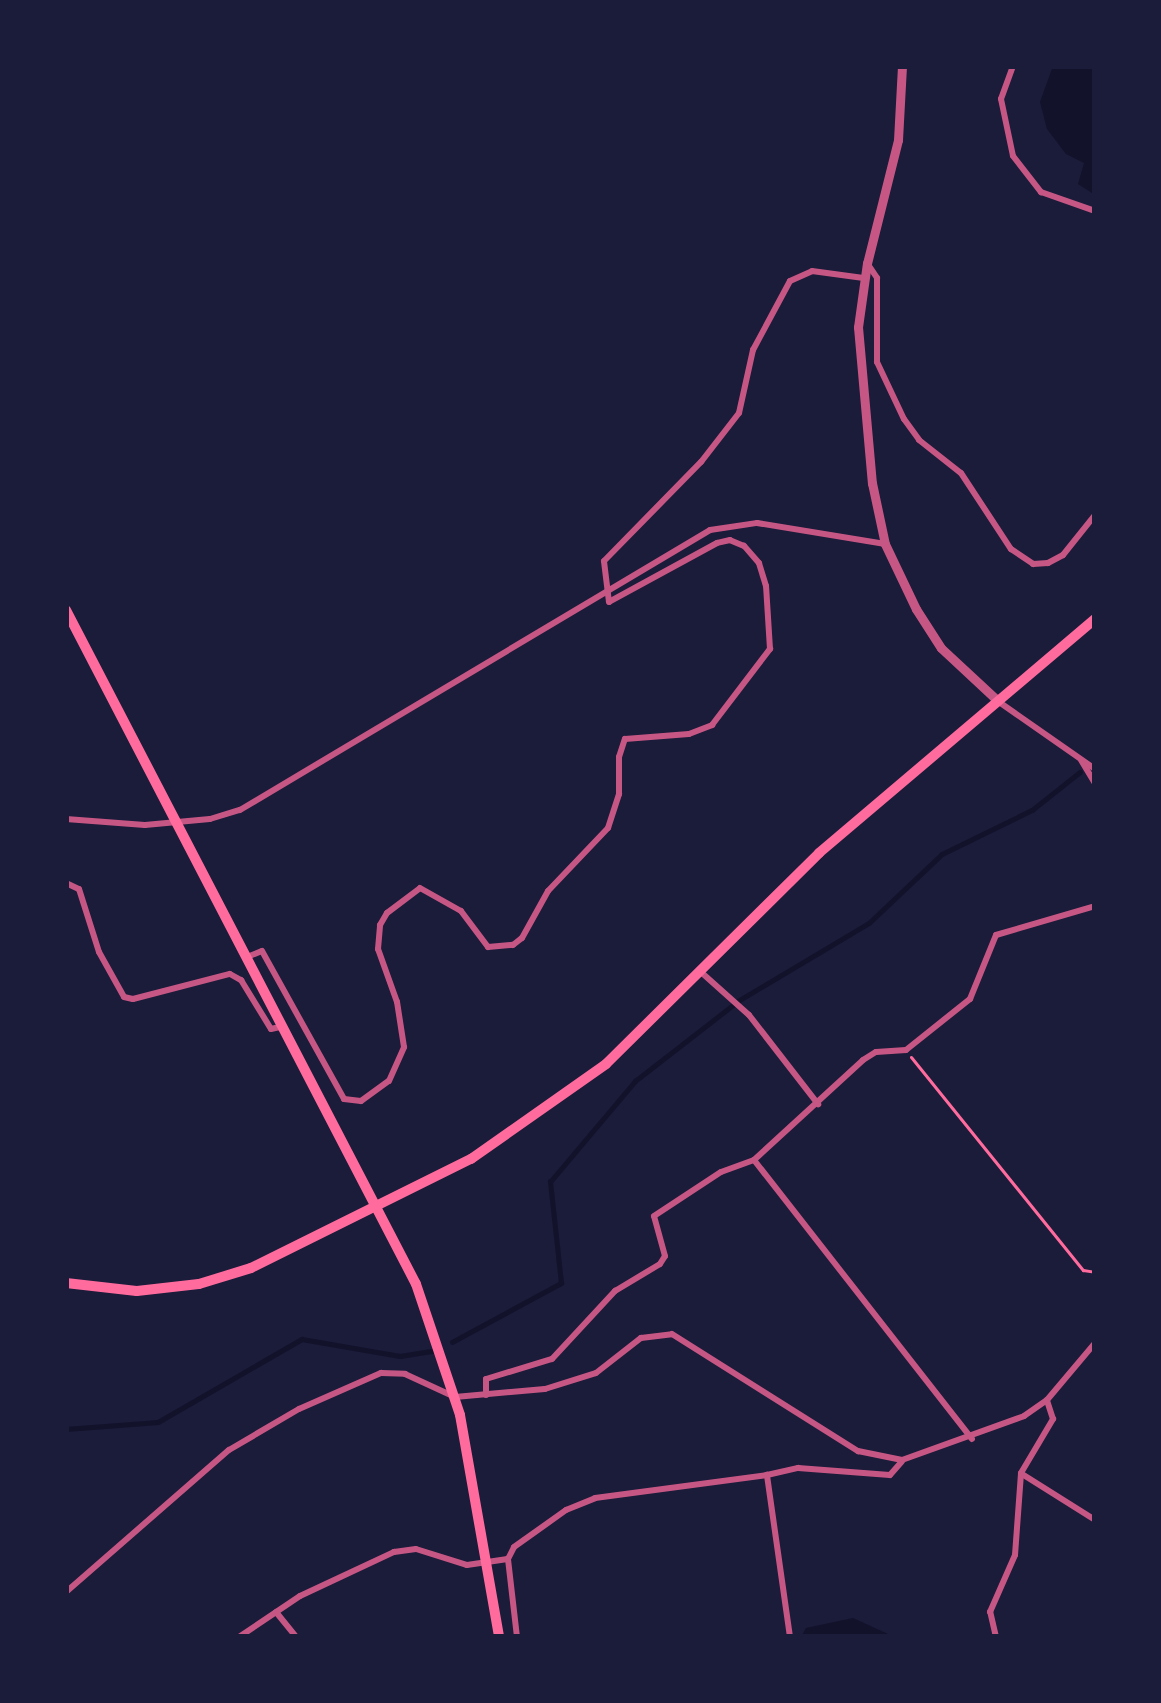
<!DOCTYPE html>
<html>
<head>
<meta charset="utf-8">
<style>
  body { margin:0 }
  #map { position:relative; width:1161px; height:1703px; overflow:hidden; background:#1b1b3a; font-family:Literata,serif }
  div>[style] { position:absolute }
  .water>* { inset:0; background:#12122b }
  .stream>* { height:4.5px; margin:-2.25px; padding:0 2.25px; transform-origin:2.25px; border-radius:2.25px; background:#12122b }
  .path>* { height:3px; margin:-1.5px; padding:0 1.5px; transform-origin:1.5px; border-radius:1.5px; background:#ff6b9d }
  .minor>* { height:6px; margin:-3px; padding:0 3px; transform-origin:3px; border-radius:3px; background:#c65784 }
  .tertiary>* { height:9px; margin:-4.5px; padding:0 4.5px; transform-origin:4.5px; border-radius:4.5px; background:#c65784 }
  .primary>* { height:10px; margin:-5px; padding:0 5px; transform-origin:5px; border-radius:5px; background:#ff6b9d }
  span { translate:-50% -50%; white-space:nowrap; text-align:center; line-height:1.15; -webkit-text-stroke:9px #1b1b3a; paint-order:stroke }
  .frame { position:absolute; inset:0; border:69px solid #1b1b3a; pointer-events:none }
</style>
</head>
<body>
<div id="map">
  <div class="water">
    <div style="clip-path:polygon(1053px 66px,1095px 66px,1095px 195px,1078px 184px,1084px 163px,1066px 154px,1047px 129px,1040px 102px)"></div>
    <div style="clip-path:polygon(853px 1618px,888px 1634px,801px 1637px,806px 1628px)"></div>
  </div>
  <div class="stream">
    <div style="left:452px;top:1342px;width:124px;rotate:-28.4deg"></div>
    <div style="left:561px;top:1283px;width:102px;rotate:-96.2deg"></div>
    <div style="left:550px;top:1182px;width:132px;rotate:-49.9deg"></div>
    <div style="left:635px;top:1081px;width:130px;rotate:-37.8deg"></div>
    <div style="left:738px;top:1001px;width:152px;rotate:-30.8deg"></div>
    <div style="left:869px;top:923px;width:100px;rotate:-43.4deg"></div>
    <div style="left:942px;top:854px;width:100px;rotate:-26.1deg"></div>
    <div style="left:1032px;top:810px;width:61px;rotate:-38.4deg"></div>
    <div style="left:66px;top:1429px;width:92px;rotate:-4.4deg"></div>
    <div style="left:158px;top:1422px;width:166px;rotate:-30deg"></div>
    <div style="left:302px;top:1339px;width:99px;rotate:9.8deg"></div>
    <div style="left:400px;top:1356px;width:33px;rotate:-9deg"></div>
  </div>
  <div class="path">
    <div style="left:911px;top:1057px;width:274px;rotate:51.1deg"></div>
    <div style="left:1083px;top:1270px;width:12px;rotate:9deg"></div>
  </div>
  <div class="minor">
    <div style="left:1013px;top:66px;width:35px;rotate:110deg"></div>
    <div style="left:1001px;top:99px;width:58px;rotate:78.1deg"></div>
    <div style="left:1013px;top:156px;width:46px;rotate:52.1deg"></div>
    <div style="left:1041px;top:192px;width:57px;rotate:19.4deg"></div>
    <div style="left:867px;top:263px;width:18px;rotate:56deg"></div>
    <div style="left:877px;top:278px;width:84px;rotate:90deg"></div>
    <div style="left:877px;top:362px;width:63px;rotate:64.7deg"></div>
    <div style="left:904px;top:419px;width:26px;rotate:54deg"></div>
    <div style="left:919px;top:440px;width:53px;rotate:38.2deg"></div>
    <div style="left:961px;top:473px;width:91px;rotate:56.7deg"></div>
    <div style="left:1011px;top:549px;width:27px;rotate:34deg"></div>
    <div style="left:1033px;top:564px;width:15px;rotate:-4deg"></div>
    <div style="left:1048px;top:563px;width:17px;rotate:-28deg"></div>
    <div style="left:1063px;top:555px;width:51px;rotate:-51.3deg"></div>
    <div style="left:999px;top:702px;width:117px;rotate:34.9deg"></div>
    <div style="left:1081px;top:760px;width:27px;rotate:59deg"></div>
    <div style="left:66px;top:819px;width:79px;rotate:4.3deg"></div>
    <div style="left:145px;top:825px;width:65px;rotate:-5.3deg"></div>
    <div style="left:210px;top:819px;width:31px;rotate:-17deg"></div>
    <div style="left:240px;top:810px;width:547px;rotate:-30.78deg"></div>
    <div style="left:710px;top:530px;width:48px;rotate:-8.5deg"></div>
    <div style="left:757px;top:523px;width:130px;rotate:9.3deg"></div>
    <div style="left:66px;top:883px;width:14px;rotate:25deg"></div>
    <div style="left:79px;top:889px;width:66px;rotate:72.4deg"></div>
    <div style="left:99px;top:952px;width:51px;rotate:60.9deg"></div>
    <div style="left:124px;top:997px;width:9px;rotate:13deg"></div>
    <div style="left:133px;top:999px;width:100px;rotate:-14.5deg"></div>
    <div style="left:230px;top:974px;width:13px;rotate:29deg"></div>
    <div style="left:241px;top:980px;width:57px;rotate:58.5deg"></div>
    <div style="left:271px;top:1029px;width:9px;rotate:-13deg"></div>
    <div style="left:247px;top:957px;width:16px;rotate:-22deg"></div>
    <div style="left:262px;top:951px;width:169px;rotate:61deg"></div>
    <div style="left:344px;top:1099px;width:17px;rotate:7deg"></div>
    <div style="left:361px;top:1101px;width:34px;rotate:-36deg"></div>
    <div style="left:389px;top:1081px;width:37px;rotate:-66deg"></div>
    <div style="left:404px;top:1047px;width:46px;rotate:-98.8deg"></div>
    <div style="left:397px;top:1002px;width:56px;rotate:-109.7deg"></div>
    <div style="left:378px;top:949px;width:24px;rotate:-85deg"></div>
    <div style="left:380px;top:925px;width:14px;rotate:-60deg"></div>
    <div style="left:387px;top:913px;width:41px;rotate:-37.1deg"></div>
    <div style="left:420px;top:888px;width:47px;rotate:29.3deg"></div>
    <div style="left:461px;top:911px;width:45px;rotate:53.1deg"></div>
    <div style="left:488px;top:947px;width:25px;rotate:-5deg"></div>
    <div style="left:513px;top:945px;width:11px;rotate:-38deg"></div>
    <div style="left:522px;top:938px;width:54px;rotate:-61deg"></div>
    <div style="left:548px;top:891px;width:87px;rotate:-46.4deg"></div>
    <div style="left:608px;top:828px;width:36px;rotate:-72deg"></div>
    <div style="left:619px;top:794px;width:37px;rotate:-90deg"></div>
    <div style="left:619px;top:757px;width:19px;rotate:-72deg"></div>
    <div style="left:625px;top:739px;width:64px;rotate:-4.5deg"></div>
    <div style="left:689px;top:734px;width:25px;rotate:-21deg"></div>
    <div style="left:712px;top:725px;width:96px;rotate:-52.7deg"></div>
    <div style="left:770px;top:649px;width:63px;rotate:-93.6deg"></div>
    <div style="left:766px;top:586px;width:24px;rotate:-107deg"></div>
    <div style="left:759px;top:563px;width:23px;rotate:-131deg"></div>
    <div style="left:744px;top:546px;width:15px;rotate:-157deg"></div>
    <div style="left:730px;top:540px;width:13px;rotate:167deg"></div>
    <div style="left:717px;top:543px;width:123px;rotate:151.4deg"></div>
    <div style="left:609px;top:602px;width:41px;rotate:-97deg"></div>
    <div style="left:604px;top:561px;width:139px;rotate:-45.6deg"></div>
    <div style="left:701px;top:462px;width:62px;rotate:-52.2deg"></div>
    <div style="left:739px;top:413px;width:65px;rotate:-77.5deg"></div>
    <div style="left:753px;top:350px;width:78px;rotate:-61.8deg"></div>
    <div style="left:790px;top:281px;width:24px;rotate:-24deg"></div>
    <div style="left:812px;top:271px;width:52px;rotate:7.7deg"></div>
    <div style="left:702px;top:973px;width:63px;rotate:41.8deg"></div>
    <div style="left:749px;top:1015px;width:113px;rotate:52.2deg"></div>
    <div style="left:754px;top:1160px;width:354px;rotate:52deg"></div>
    <div style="left:486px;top:1395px;width:16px;rotate:-90deg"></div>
    <div style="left:486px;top:1379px;width:69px;rotate:-16.9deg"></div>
    <div style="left:552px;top:1359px;width:93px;rotate:-47.2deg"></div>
    <div style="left:615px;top:1291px;width:52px;rotate:-31deg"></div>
    <div style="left:660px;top:1264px;width:9px;rotate:-58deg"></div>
    <div style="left:665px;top:1256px;width:41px;rotate:-105.4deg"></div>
    <div style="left:654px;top:1216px;width:80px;rotate:-33.3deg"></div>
    <div style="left:721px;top:1172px;width:35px;rotate:-20deg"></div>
    <div style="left:754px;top:1160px;width:148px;rotate:-42.5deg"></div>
    <div style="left:863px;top:1060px;width:15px;rotate:-32deg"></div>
    <div style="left:876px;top:1052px;width:30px;rotate:-4deg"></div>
    <div style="left:906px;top:1050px;width:82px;rotate:-38.6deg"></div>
    <div style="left:970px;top:999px;width:69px;rotate:-67.9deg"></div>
    <div style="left:996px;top:935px;width:103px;rotate:-16.3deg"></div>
    <div style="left:1022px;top:1474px;width:86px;rotate:32.2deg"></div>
    <div style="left:66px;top:1592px;width:216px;rotate:-41.1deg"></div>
    <div style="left:229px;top:1450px;width:81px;rotate:-30.4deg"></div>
    <div style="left:299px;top:1409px;width:90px;rotate:-23.7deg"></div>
    <div style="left:381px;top:1373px;width:24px;rotate:2deg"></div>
    <div style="left:405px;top:1374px;width:55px;rotate:24.7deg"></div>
    <div style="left:455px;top:1397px;width:90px;rotate:-5.1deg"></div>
    <div style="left:545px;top:1389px;width:53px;rotate:-17.4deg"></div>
    <div style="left:596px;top:1373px;width:57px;rotate:-37.9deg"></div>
    <div style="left:641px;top:1338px;width:31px;rotate:-7deg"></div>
    <div style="left:672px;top:1334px;width:220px;rotate:32.2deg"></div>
    <div style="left:858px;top:1451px;width:45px;rotate:11.6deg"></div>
    <div style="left:902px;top:1460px;width:130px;rotate:-19.8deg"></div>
    <div style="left:1024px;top:1416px;width:28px;rotate:-35deg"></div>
    <div style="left:1047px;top:1400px;width:75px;rotate:-49.9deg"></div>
    <div style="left:276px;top:1612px;width:32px;rotate:51deg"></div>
    <div style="left:239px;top:1637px;width:73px;rotate:-33.9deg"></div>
    <div style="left:300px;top:1596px;width:104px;rotate:-25.1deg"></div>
    <div style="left:394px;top:1552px;width:22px;rotate:-8deg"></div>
    <div style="left:416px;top:1549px;width:53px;rotate:17.4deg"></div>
    <div style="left:467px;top:1565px;width:41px;rotate:-8.3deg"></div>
    <div style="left:517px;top:1637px;width:79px;rotate:-96.6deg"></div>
    <div style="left:508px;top:1559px;width:13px;rotate:-63deg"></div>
    <div style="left:514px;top:1547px;width:64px;rotate:-35.4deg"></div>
    <div style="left:566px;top:1510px;width:31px;rotate:-22deg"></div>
    <div style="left:595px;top:1498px;width:174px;rotate:-7.6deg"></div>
    <div style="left:790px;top:1637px;width:164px;rotate:-98.1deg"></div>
    <div style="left:767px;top:1475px;width:32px;rotate:-13deg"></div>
    <div style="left:798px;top:1468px;width:92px;rotate:4.4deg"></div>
    <div style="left:890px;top:1475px;width:18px;rotate:-49deg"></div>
    <div style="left:996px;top:1637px;width:26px;rotate:-103deg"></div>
    <div style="left:990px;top:1612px;width:62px;rotate:-66.3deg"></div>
    <div style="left:1015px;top:1555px;width:82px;rotate:-85.8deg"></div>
    <div style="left:1021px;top:1473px;width:63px;rotate:-59.3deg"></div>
    <div style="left:1053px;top:1419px;width:20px;rotate:-108deg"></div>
  </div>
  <div class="tertiary">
    <div style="left:902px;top:66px;width:74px;rotate:93.1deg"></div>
    <div style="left:898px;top:140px;width:127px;rotate:104.1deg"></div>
    <div style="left:867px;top:263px;width:65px;rotate:98deg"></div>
    <div style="left:858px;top:327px;width:157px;rotate:84.9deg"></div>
    <div style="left:872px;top:483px;width:62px;rotate:78deg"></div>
    <div style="left:885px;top:544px;width:72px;rotate:64.5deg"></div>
    <div style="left:916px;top:609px;width:46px;rotate:57.3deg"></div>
    <div style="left:941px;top:648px;width:78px;rotate:42.9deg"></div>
  </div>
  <div class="primary">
    <div style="left:66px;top:610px;width:759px;rotate:62.56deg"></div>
    <div style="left:416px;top:1284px;width:138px;rotate:71.4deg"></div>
    <div style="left:460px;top:1415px;width:225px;rotate:80deg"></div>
    <div style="left:66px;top:1283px;width:71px;rotate:6.4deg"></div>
    <div style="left:137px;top:1291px;width:62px;rotate:-6.4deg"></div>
    <div style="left:199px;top:1284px;width:54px;rotate:-17.1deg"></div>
    <div style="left:251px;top:1268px;width:246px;rotate:-26.4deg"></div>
    <div style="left:471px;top:1159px;width:165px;rotate:-35.1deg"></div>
    <div style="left:606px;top:1064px;width:300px;rotate:-44.7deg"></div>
    <div style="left:819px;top:853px;width:362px;rotate:-40.3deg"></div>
  </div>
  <div class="frame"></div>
</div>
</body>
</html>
